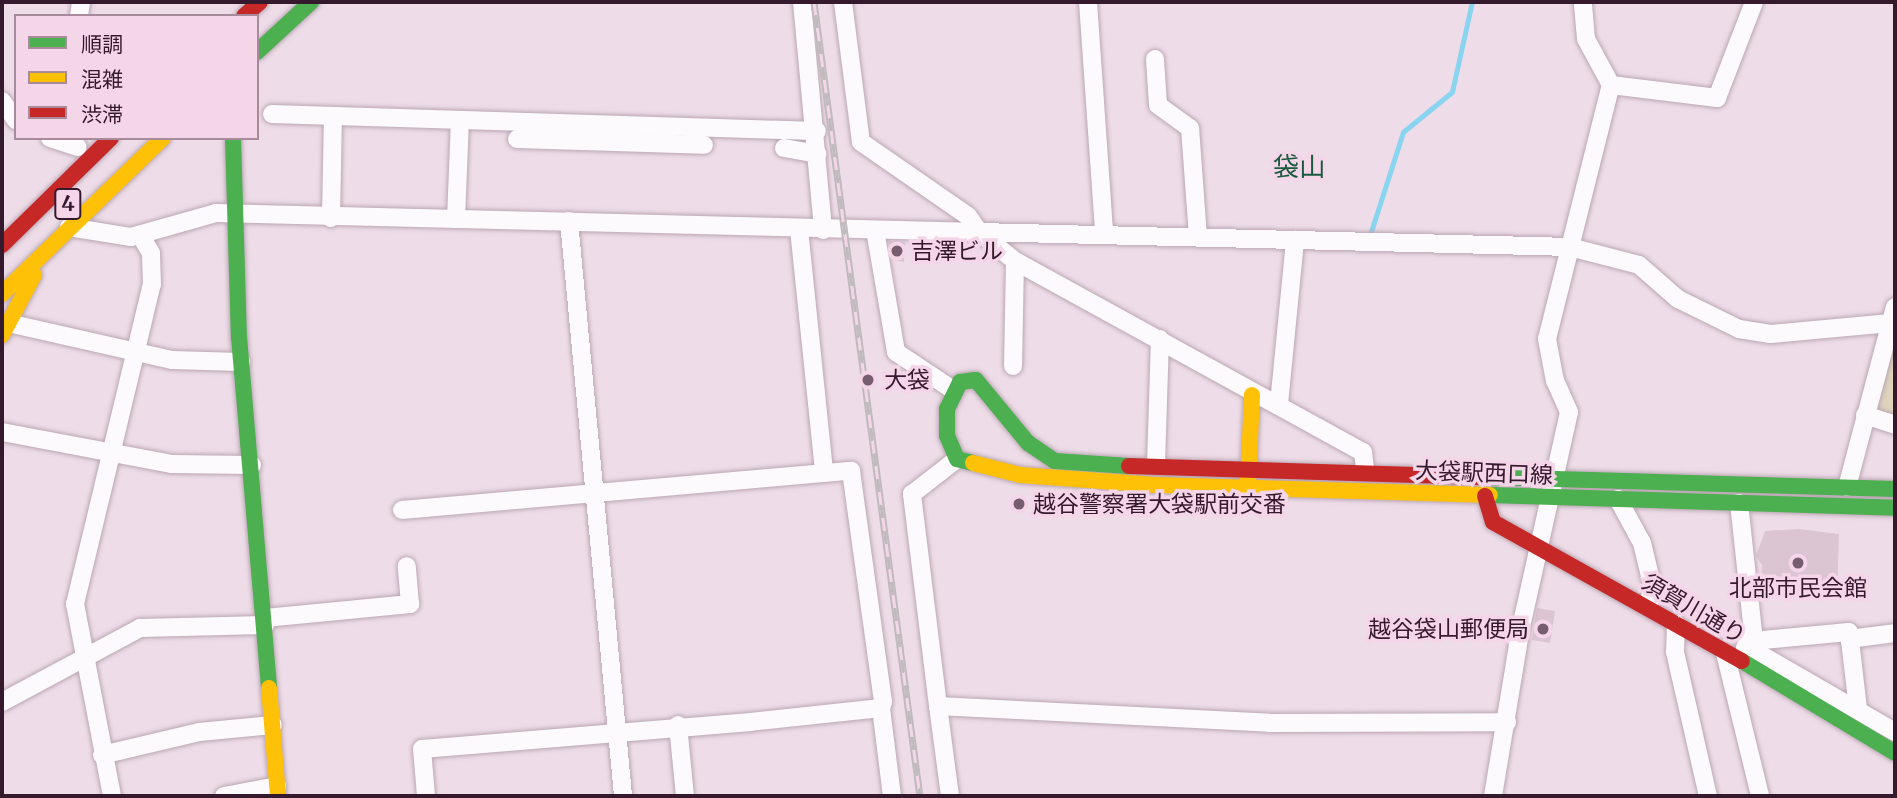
<!DOCTYPE html>
<html>
<head>
<meta charset="utf-8">
<style>
  body { margin:0 }
  #map { position:relative; width:1897px; height:798px; overflow:hidden; background:#eedde8; font-family:Merriweather,"Noto Sans JP",serif }
  div>[style] { position:absolute }
  .green>* { inset:0; background:#e0d4bb }
  .stream>* { height:4.5px; margin:-2.25px; padding:0 2.25px; transform-origin:2.25px; border-radius:2.25px; background:#89d4ef }
  .building>* { inset:0; background:#dbc5d3 }
  .roads { filter:drop-shadow(0 0 2px #bba7b4) drop-shadow(0 0 2px #bba7b4) }
  .street>* { height:18px; margin:-9px; padding:0 9px; transform-origin:9px; border-radius:9px; background:#fcfafc }
  .fast>* { height:16px; margin:-8px; padding:0 8px; transform-origin:8px; border-radius:8px; background:#4caf50 }
  .slow>* { height:16px; margin:-8px; padding:0 8px; transform-origin:8px; border-radius:8px; background:#ffc107 }
  .jam>* { height:16px; margin:-8px; padding:0 8px; transform-origin:8px; border-radius:8px; background:#c62828 }
  .rail>* { height:7px; margin-top:-3.5px; transform-origin:0; background:repeating-linear-gradient(90deg,#f5d6e9 0 13px,#c0babe 0 26px); box-sizing:border-box; border-block:2px solid #c0babe }
  .dots>* { width:19px; height:19px; translate:-50% -50%; box-sizing:border-box; border:4px solid #f5d6e9; border-radius:50% }
  span { translate:-50% -50%; white-space:nowrap; text-align:center; line-height:1.15; -webkit-text-stroke:7px #f5d6e9; paint-order:stroke }
  .shield-label span { padding:2px 5px; background:#f5d6e9; border:2px solid; border-radius:5px; -webkit-text-stroke-width:0 }
  .shield-label { font-size:21px; color:#35192c; font-weight:700 }
  .poi-label { font-size:23px; color:#35192c }
  .left { translate:0 -50%; text-align:left }
  .right { translate:-100% -50%; text-align:right }
  .street-label { font-size:23px; color:#35192c }
  .quarter-label { font-size:26px; color:#1a5a3e }
  .frame { position:absolute; inset:0; border:4px solid #35192c; pointer-events:none }
  .legend { position:absolute; left:14px; top:14px; width:245px; height:126px; box-sizing:border-box; background:#f5d6e9; border:2px solid #a88a9d; margin:0; padding:9px 12px; list-style:none; font-size:21px; color:#35192c }
  .legend li { display:flex; align-items:center; gap:14px; height:35px }
  .legend b { width:35px; border:2px solid #a88a9d }
</style>
</head>
<body>
<div id="map">
  <div class="green">
    <div style="clip-path:polygon(1895px 323px,1895px 420px,1879px 416px,1870px 404px)"></div>
  </div>
  <div class="stream">
    <div style="left:1370px;top:235px;width:108px;rotate:-72.2deg"></div>
    <div style="left:1403px;top:132px;width:63px;rotate:-39.2deg"></div>
    <div style="left:1452px;top:92px;width:92px;rotate:-77.5deg"></div>
  </div>
  <div class="building">
    <div style="clip-path:polygon(889px 241px,905px 242px,904px 262px,892px 260px)"></div>
    <div style="clip-path:polygon(1799px 529px,1839px 534px,1837px 598px,1761px 596px,1762px 565px,1756px 556px,1765px 531px)"></div>
    <div style="clip-path:polygon(1537px 608px,1555px 611px,1550px 643px,1532px 640px)"></div>
  </div>
  <div class="roads">
    <div class="street">
      <div style="left:802px;top:2px;width:229px;rotate:84.7deg"></div>
      <div style="left:843px;top:2px;width:141px;rotate:82.7deg"></div>
      <div style="left:861px;top:142px;width:130px;rotate:34.7deg"></div>
      <div style="left:968px;top:216px;width:19px;rotate:55deg"></div>
      <div style="left:979px;top:232px;width:591px;rotate:1.45deg"></div>
      <div style="left:1570px;top:247px;width:71px;rotate:14.6deg"></div>
      <div style="left:1639px;top:265px;width:52px;rotate:41.1deg"></div>
      <div style="left:1678px;top:299px;width:68px;rotate:26.2deg"></div>
      <div style="left:1739px;top:329px;width:32px;rotate:9deg"></div>
      <div style="left:1771px;top:334px;width:120px;rotate:-5.3deg"></div>
      <div style="left:1088px;top:2px;width:232px;rotate:86deg"></div>
      <div style="left:79px;top:16px;width:14px;rotate:-82deg"></div>
      <div style="left:1155px;top:59px;width:46px;rotate:86.3deg"></div>
      <div style="left:1158px;top:105px;width:39px;rotate:36deg"></div>
      <div style="left:1190px;top:128px;width:108px;rotate:85.8deg"></div>
      <div style="left:1611px;top:85px;width:107px;rotate:7deg"></div>
      <div style="left:1717px;top:98px;width:103px;rotate:-68.9deg"></div>
      <div style="left:2px;top:101px;width:24px;rotate:54deg"></div>
      <div style="left:272px;top:114px;width:545px;rotate:1.79deg"></div>
      <div style="left:50px;top:138px;width:29px;rotate:18deg"></div>
      <div style="left:517px;top:139px;width:187px;rotate:1.8deg"></div>
      <div style="left:784px;top:148px;width:34px;rotate:10deg"></div>
      <div style="left:331px;top:218px;width:101px;rotate:-88.9deg"></div>
      <div style="left:456px;top:219px;width:99px;rotate:-87.7deg"></div>
      <div style="left:569px;top:221px;width:578px;rotate:84.63deg"></div>
      <div style="left:69px;top:227px;width:63px;rotate:9.2deg"></div>
      <div style="left:131px;top:237px;width:88px;rotate:-15.8deg"></div>
      <div style="left:216px;top:213px;width:763px;rotate:1.43deg"></div>
      <div style="left:979px;top:232px;width:46px;rotate:38.9deg"></div>
      <div style="left:1015px;top:261px;width:397px;rotate:28.8deg"></div>
      <div style="left:1363px;top:452px;width:17px;rotate:83deg"></div>
      <div style="left:799px;top:229px;width:245px;rotate:84.1deg"></div>
      <div style="left:875px;top:230px;width:124px;rotate:80.2deg"></div>
      <div style="left:896px;top:352px;width:69px;rotate:33.7deg"></div>
      <div style="left:8px;top:323px;width:168px;rotate:12.7deg"></div>
      <div style="left:172px;top:360px;width:69px;rotate:1.7deg"></div>
      <div style="left:1013px;top:366px;width:105px;rotate:-88.9deg"></div>
      <div style="left:1279px;top:404px;width:165px;rotate:-84.4deg"></div>
      <div style="left:1865px;top:415px;width:32px;rotate:18deg"></div>
      <div style="left:2px;top:432px;width:172px;rotate:10.7deg"></div>
      <div style="left:171px;top:464px;width:81px;rotate:0.7deg"></div>
      <div style="left:1156px;top:465px;width:126px;rotate:-88.2deg"></div>
      <div style="left:1847px;top:487px;width:186px;rotate:-75.1deg"></div>
      <div style="left:1618px;top:499px;width:50px;rotate:61.4deg"></div>
      <div style="left:1642px;top:543px;width:42px;rotate:76.3deg"></div>
      <div style="left:1652px;top:584px;width:22px;rotate:98deg"></div>
      <div style="left:1739px;top:503px;width:130px;rotate:83.8deg"></div>
      <div style="left:1753px;top:632px;width:18px;rotate:117deg"></div>
      <div style="left:402px;top:510px;width:451px;rotate:-5deg"></div>
      <div style="left:851px;top:471px;width:233px;rotate:82.1deg"></div>
      <div style="left:883px;top:702px;width:6px;rotate:108deg"></div>
      <div style="left:881px;top:708px;width:131px;rotate:173.9deg"></div>
      <div style="left:751px;top:722px;width:330px;rotate:175.3deg"></div>
      <div style="left:422px;top:749px;width:47px;rotate:85.1deg"></div>
      <div style="left:265px;top:618px;width:146px;rotate:-5.5deg"></div>
      <div style="left:410px;top:604px;width:38px;rotate:-95deg"></div>
      <div style="left:1676px;top:624px;width:28px;rotate:92deg"></div>
      <div style="left:1675px;top:652px;width:148px;rotate:77.1deg"></div>
      <div style="left:1849px;top:639px;width:46px;rotate:-7.4deg"></div>
      <div style="left:1752px;top:641px;width:97px;rotate:-5.3deg"></div>
      <div style="left:1849px;top:632px;width:78px;rotate:83.3deg"></div>
      <div style="left:1746px;top:646px;width:172px;rotate:30deg"></div>
      <div style="left:1725px;top:653px;width:147px;rotate:76.2deg"></div>
      <div style="left:2px;top:702px;width:157px;rotate:-28.2deg"></div>
      <div style="left:140px;top:628px;width:125px;rotate:-1.4deg"></div>
      <div style="left:938px;top:706px;width:214px;rotate:-97deg"></div>
      <div style="left:912px;top:494px;width:57px;rotate:-37.9deg"></div>
      <div style="left:881px;top:708px;width:89px;rotate:82.9deg"></div>
      <div style="left:678px;top:725px;width:71px;rotate:84.4deg"></div>
      <div style="left:102px;top:755px;width:100px;rotate:-13.3deg"></div>
      <div style="left:199px;top:732px;width:74px;rotate:-5.4deg"></div>
      <div style="left:112px;top:796px;width:196px;rotate:-100.9deg"></div>
      <div style="left:75px;top:604px;width:329px;rotate:-76.5deg"></div>
      <div style="left:152px;top:284px;width:31px;rotate:-92deg"></div>
      <div style="left:151px;top:253px;width:21px;rotate:-121deg"></div>
      <div style="left:224px;top:796px;width:54px;rotate:-10.7deg"></div>
      <div style="left:950px;top:796px;width:91px;rotate:-97.6deg"></div>
      <div style="left:938px;top:706px;width:332px;rotate:2.9deg"></div>
      <div style="left:1270px;top:723px;width:237px;rotate:-0.2deg"></div>
      <div style="left:1493px;top:796px;width:171px;rotate:-80.6deg"></div>
      <div style="left:1521px;top:627px;width:220px;rotate:-77.4deg"></div>
      <div style="left:1569px;top:412px;width:34px;rotate:-114deg"></div>
      <div style="left:1555px;top:381px;width:43px;rotate:-100.8deg"></div>
      <div style="left:1547px;top:339px;width:262px;rotate:-75.9deg"></div>
      <div style="left:1611px;top:85px;width:52px;rotate:-118.5deg"></div>
      <div style="left:1586px;top:39px;width:37px;rotate:-95deg"></div>
    </div>
    <div class="fast">
      <div style="left:257px;top:52px;width:74px;rotate:-42.8deg"></div>
      <div style="left:233px;top:138px;width:199px;rotate:88.3deg"></div>
      <div style="left:239px;top:337px;width:352px;rotate:85.1deg"></div>
      <div style="left:973px;top:463px;width:16px;rotate:-166deg"></div>
      <div style="left:957px;top:459px;width:26px;rotate:-113deg"></div>
      <div style="left:947px;top:435px;width:26px;rotate:-90deg"></div>
      <div style="left:947px;top:409px;width:30px;rotate:-64deg"></div>
      <div style="left:960px;top:382px;width:16px;rotate:-7deg"></div>
      <div style="left:976px;top:380px;width:82px;rotate:50.5deg"></div>
      <div style="left:1028px;top:443px;width:32px;rotate:34deg"></div>
      <div style="left:1055px;top:461px;width:74px;rotate:3.9deg"></div>
      <div style="left:1487px;top:477px;width:408px;rotate:1.7deg"></div>
      <div style="left:1490px;top:495px;width:405px;rotate:1.8deg"></div>
      <div style="left:1742px;top:661px;width:179px;rotate:31deg"></div>
    </div>
    <div class="slow">
      <div style="left:2px;top:294px;width:224px;rotate:-44.1deg"></div>
      <div style="left:2px;top:335px;width:68px;rotate:-61.9deg"></div>
      <div style="left:973px;top:463px;width:49px;rotate:14.3deg"></div>
      <div style="left:1020px;top:475px;width:136px;rotate:4.2deg"></div>
      <div style="left:1156px;top:485px;width:334px;rotate:1.7deg"></div>
      <div style="left:1248px;top:483px;width:88px;rotate:-87.4deg"></div>
      <div style="left:269px;top:688px;width:108px;rotate:85.2deg"></div>
    </div>
    <div class="jam">
      <div style="left:244px;top:16px;width:21px;rotate:-41deg"></div>
      <div style="left:2px;top:245px;width:153px;rotate:-44.5deg"></div>
      <div style="left:1129px;top:466px;width:358px;rotate:1.8deg"></div>
      <div style="left:1485px;top:496px;width:27px;rotate:73deg"></div>
      <div style="left:1493px;top:522px;width:285px;rotate:29.2deg"></div>
    </div>
  </div>
  <div class="rail">
    <div style="left:814px;top:2px;width:801px;rotate:82.4deg"></div>
  </div>
  <div class="dots">
    <div style="left:897px;top:251px;background:#765e6e"></div>
    <div style="left:868px;top:380px;background:#765e6e"></div>
    <div style="left:1019px;top:504px;background:#765e6e"></div>
    <div style="left:1798px;top:563px;background:#765e6e"></div>
    <div style="left:1543px;top:629px;background:#765e6e"></div>
  </div>
  <div class="shield-label">
    <span style="left:68px;top:204px">4</span>
  </div>
  <div class="poi-label">
    <span class="left" style="left:911px;top:251px">吉澤ビル</span>
    <span class="left" style="left:884px;top:380px">大袋</span>
    <span class="left" style="left:1033px;top:504px">越谷警察署大袋駅前交番</span>
    <span style="left:1798px;top:588px">北部市民会館</span>
    <span class="right" style="left:1529px;top:629px">越谷袋山郵便局</span>
  </div>
  <div class="street-label">
    <span style="left:1484px;top:473px;rotate:2deg">大袋駅西口線</span>
    <span style="left:1694px;top:609px;rotate:30deg">須賀川通り</span>
  </div>
  <div class="quarter-label">
    <span style="left:1299px;top:167px">袋山</span>
  </div>
  <div class="frame"></div>
  <ul class="legend">
  <li><b style="height:9px;background:#4caf50"></b>順調</li>
  <li><b style="height:9px;background:#ffc107"></b>混雑</li>
  <li><b style="height:9px;background:#c62828"></b>渋滞</li>
  </ul>
</div>
</body>
</html>
